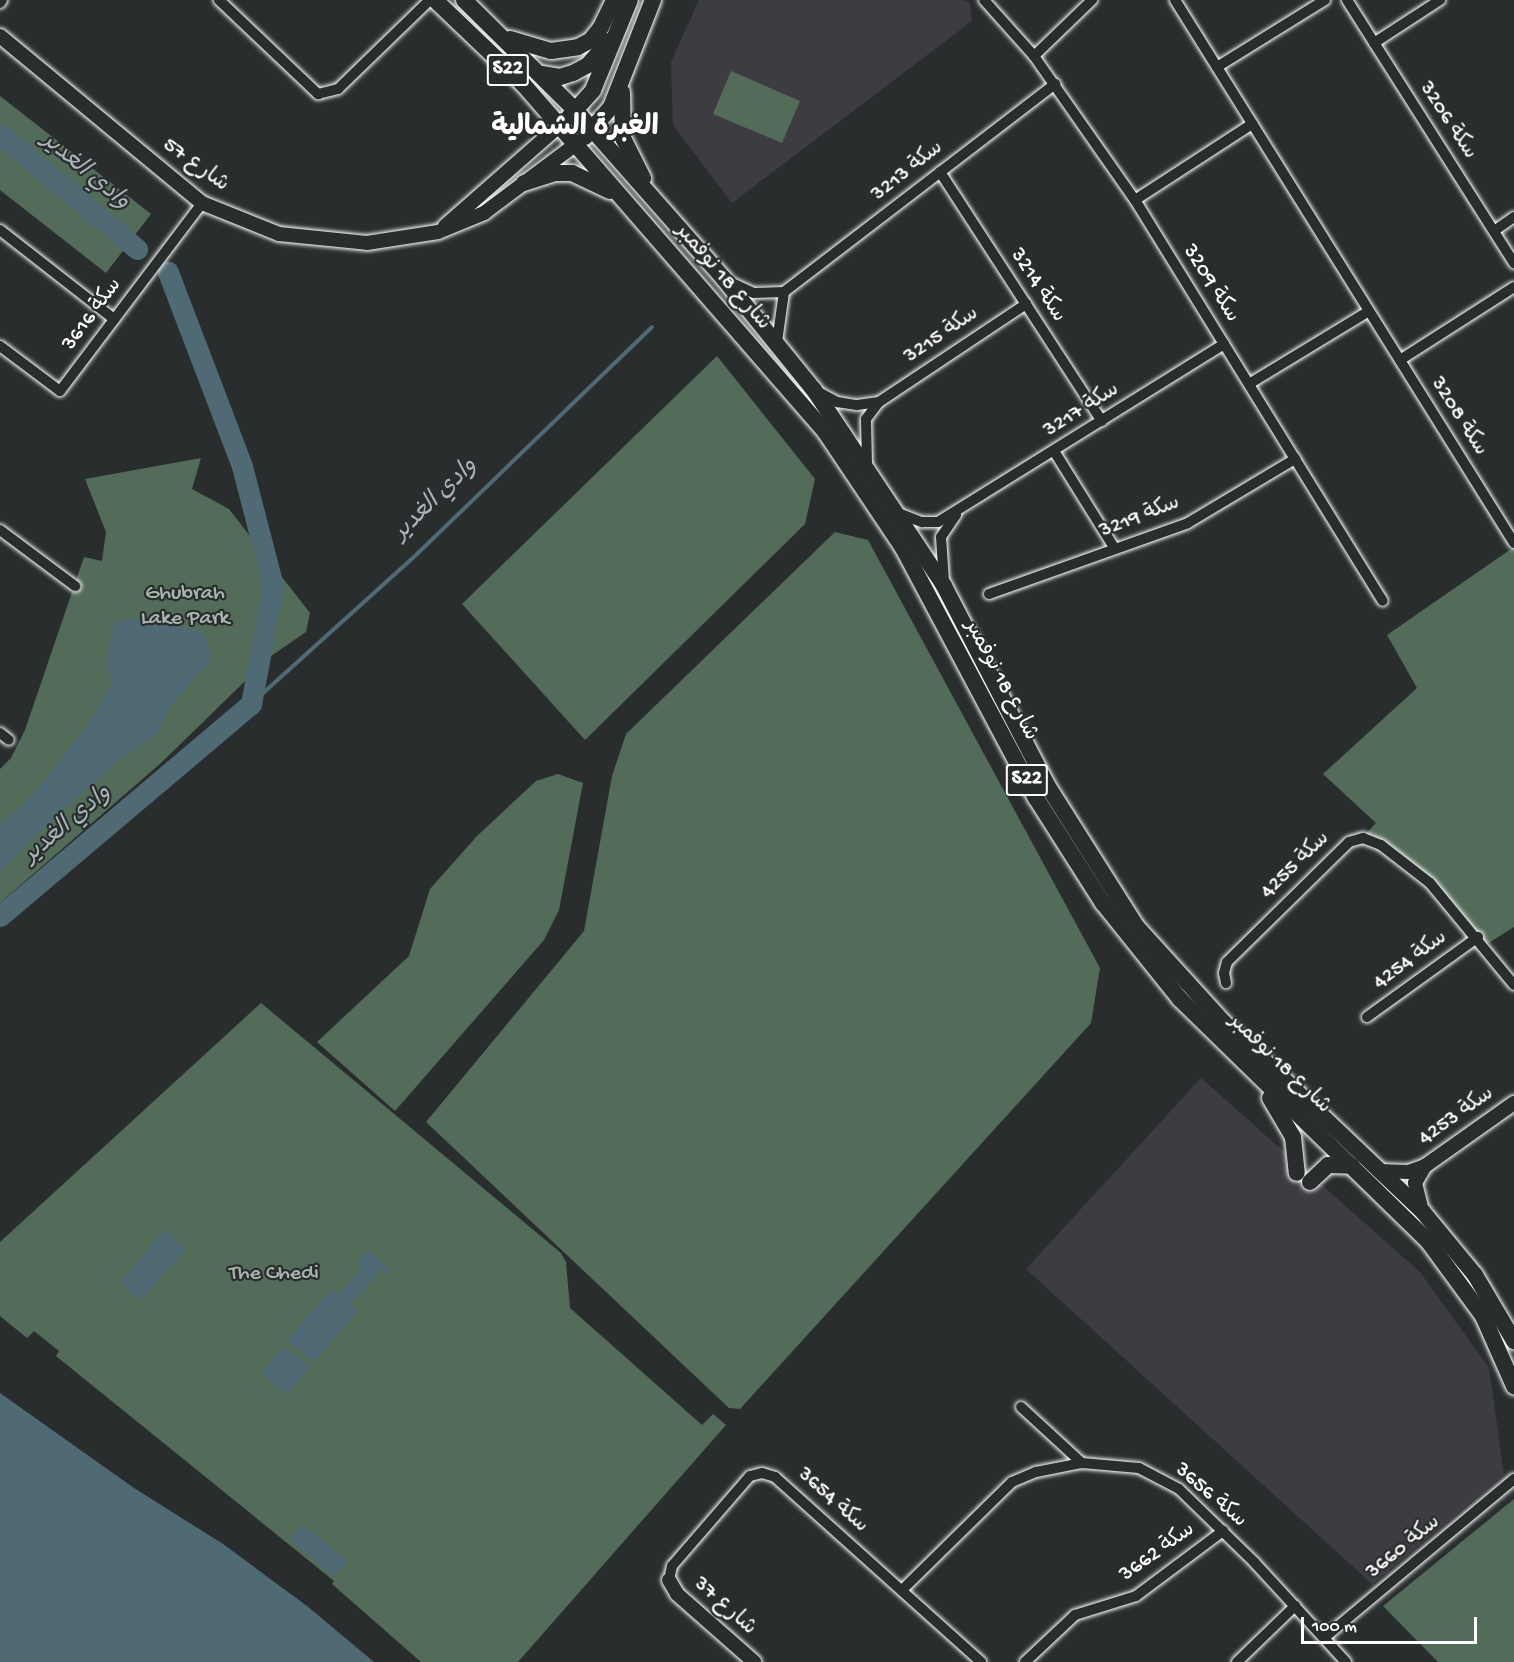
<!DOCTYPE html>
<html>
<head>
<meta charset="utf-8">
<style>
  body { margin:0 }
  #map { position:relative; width:1514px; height:1662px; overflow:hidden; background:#2a2d2e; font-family:"Gochi Hand","Playpen Sans Arabic",sans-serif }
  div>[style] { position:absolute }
  .built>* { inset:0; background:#3d3c42 }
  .green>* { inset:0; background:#536c59 }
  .water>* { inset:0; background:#506a75 }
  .stream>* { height:4px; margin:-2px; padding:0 2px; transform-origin:2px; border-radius:2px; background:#506a75 }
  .river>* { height:21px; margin:-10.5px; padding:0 10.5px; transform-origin:10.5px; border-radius:10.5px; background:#506a75 }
  .roads { filter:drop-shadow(0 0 2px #fff) drop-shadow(0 0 2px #fff) }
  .street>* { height:10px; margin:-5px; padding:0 5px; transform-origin:5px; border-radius:5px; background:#2a2d2e }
  .secondary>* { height:14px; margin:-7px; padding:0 7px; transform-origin:7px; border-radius:7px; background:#2a2d2e }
  .primary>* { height:16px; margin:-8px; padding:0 8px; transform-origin:8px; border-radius:8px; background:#2a2d2e }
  span { translate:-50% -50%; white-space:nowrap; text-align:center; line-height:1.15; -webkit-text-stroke:4.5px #2a2d2e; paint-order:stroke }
  .shield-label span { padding:2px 4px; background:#2a2d2e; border:2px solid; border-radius:4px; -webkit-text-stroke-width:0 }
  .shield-label { font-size:21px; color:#fff; font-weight:700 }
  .street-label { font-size:22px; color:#fff }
  .park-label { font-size:22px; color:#a9b6ac }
  .water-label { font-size:24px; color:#a8b4ba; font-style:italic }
  .district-label { font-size:28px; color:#fff; font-weight:700 }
  .scale { position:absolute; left:1301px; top:1617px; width:176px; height:27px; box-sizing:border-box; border:3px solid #fff; border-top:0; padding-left:8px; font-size:18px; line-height:21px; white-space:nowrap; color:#fff; -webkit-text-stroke:4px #2a2d2e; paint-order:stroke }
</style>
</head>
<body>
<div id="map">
  <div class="built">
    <div style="clip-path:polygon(699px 0,963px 0,970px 3px,972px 21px,732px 203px,673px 125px,671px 62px)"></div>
    <div style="clip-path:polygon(1201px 1078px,1420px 1272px,1489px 1368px,1504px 1474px,1372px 1584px,1026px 1269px)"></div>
  </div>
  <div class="green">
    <div style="clip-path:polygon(731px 71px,800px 101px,782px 143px,713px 114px)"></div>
    <div style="clip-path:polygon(0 96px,151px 214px,106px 273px,0 190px)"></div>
    <div style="clip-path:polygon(717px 356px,815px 479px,805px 524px,585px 740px,462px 604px)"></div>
    <div style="clip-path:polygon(201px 458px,192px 489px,229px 509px,310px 613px,306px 632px,271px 656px,162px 762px,0 903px,0 769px,11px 758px,25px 730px,84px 557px,102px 561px,106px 532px,85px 479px)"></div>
    <div style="clip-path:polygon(835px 532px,868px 540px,1100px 968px,1091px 1023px,740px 1409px,729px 1408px,426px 1122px,584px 931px,612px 776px,626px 734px)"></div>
    <div style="clip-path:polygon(1514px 547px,1514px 927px,1487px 944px,1430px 883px,1363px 837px,1376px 823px,1323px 774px,1417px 688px,1387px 635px)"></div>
    <div style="clip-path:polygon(558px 774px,583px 783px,559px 910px,544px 940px,395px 1111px,317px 1042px,409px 956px,430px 889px,477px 836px,536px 781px)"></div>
    <div style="clip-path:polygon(261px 1003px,561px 1253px,566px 1262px,570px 1308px,702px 1425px,713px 1414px,726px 1425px,518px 1662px,421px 1662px,332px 1584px,334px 1581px,56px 1356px,59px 1351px,34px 1331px,27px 1338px,0 1316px,0 1242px)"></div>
    <div style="clip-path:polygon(1514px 1499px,1514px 1662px,1438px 1662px,1383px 1606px)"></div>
  </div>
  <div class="water">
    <div style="clip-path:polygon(141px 618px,200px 631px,211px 650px,210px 662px,171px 705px,157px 734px,120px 759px,26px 844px,0 873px,0 826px,35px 792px,91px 721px,113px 680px,105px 667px,114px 621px)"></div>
    <div style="clip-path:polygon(164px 1230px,186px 1248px,141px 1301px,120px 1283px)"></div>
    <div style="clip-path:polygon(368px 1250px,391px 1270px,387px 1274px,381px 1269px,351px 1304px,358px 1311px,314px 1362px,287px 1340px,332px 1288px,339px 1294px,361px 1268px,356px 1263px)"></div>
    <div style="clip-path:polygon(284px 1347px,309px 1368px,287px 1395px,261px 1373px)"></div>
    <div style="clip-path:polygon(0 1393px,134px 1488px,223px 1544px,307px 1606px,374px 1662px,0 1662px)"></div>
    <div style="clip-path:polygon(303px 1524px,348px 1561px,334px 1577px,290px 1540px)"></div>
  </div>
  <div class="stream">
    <div style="left:251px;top:704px;width:225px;rotate:-42.1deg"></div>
    <div style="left:418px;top:553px;width:325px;rotate:-44deg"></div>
  </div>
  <div class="river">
    <div style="left:0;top:134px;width:179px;rotate:40deg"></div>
    <div style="left:0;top:916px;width:329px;rotate:-40.2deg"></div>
    <div style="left:251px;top:704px;width:120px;rotate:-79.4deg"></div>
    <div style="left:273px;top:586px;width:124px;rotate:-104.5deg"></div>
    <div style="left:242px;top:466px;width:208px;rotate:-110.9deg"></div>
  </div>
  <div class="roads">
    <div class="street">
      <div style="left:219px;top:0;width:137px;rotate:43.5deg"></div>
      <div style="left:318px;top:94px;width:21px;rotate:-14deg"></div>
      <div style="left:338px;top:89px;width:128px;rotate:-44.1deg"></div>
      <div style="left:984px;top:0;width:75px;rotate:48.2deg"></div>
      <div style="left:1034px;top:56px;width:176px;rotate:55deg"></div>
      <div style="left:1135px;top:200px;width:471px;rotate:58.3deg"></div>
      <div style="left:1175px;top:0;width:640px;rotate:58.02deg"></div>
      <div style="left:1347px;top:0;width:312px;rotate:57.6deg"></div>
      <div style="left:0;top:3px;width:4px;rotate:-56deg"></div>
      <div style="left:1374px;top:43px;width:79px;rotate:-33.1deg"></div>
      <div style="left:1034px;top:56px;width:81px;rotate:-44deg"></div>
      <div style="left:1217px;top:67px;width:127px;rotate:-31.8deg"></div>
      <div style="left:940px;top:172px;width:297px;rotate:57deg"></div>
      <div style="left:1135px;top:200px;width:140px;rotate:-33deg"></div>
      <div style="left:0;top:230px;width:145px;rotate:38deg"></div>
      <div style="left:1494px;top:231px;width:24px;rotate:-35deg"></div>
      <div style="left:730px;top:282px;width:26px;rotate:25deg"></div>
      <div style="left:754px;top:293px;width:30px;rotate:-2deg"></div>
      <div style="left:784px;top:292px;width:342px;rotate:-37.5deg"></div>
      <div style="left:777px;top:342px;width:50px;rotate:-82deg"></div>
      <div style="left:0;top:346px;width:75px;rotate:36.9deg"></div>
      <div style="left:60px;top:391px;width:236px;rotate:-52.9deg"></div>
      <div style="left:1400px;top:360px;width:135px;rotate:-32.6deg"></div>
      <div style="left:1249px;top:384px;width:140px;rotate:-31.3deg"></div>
      <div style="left:817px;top:391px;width:23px;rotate:29deg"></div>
      <div style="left:837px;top:402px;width:20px;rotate:9deg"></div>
      <div style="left:857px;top:405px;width:22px;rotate:-8deg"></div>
      <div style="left:1054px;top:451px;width:115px;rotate:58.1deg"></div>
      <div style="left:867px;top:464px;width:45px;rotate:-91.3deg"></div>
      <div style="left:866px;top:419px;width:21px;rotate:-53deg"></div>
      <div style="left:879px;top:402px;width:177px;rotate:-33.7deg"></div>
      <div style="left:898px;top:513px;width:26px;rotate:21deg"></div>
      <div style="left:922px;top:522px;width:16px"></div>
      <div style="left:938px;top:522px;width:337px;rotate:-31.9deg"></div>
      <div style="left:0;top:530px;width:94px;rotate:36.7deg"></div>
      <div style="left:944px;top:581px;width:44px;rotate:-93.9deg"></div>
      <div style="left:941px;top:537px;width:27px;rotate:-56deg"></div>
      <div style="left:989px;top:594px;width:211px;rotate:-19.6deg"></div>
      <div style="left:1188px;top:523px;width:125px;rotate:-30.9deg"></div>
      <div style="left:0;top:733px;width:11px;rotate:38deg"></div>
      <div style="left:1226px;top:983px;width:10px;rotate:-101deg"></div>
      <div style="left:1224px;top:973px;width:11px;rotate:-75deg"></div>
      <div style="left:1227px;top:962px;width:171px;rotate:-44.5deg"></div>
      <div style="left:1349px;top:842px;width:15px;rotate:-16deg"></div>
      <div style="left:1363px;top:838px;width:19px;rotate:21deg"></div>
      <div style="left:1381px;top:845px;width:62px;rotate:37.8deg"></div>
      <div style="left:1430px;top:883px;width:132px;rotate:50.5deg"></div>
      <div style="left:1367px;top:1017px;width:137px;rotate:-35.8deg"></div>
      <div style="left:1021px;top:1407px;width:83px;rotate:42.6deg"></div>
      <div style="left:669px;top:1580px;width:14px;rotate:-78deg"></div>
      <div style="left:672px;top:1566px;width:119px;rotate:-49.1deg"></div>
      <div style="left:750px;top:1476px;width:12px;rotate:-14deg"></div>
      <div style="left:762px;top:1473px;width:14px;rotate:17deg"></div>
      <div style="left:775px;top:1477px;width:277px;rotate:41.9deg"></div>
      <div style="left:902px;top:1590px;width:154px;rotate:-44.5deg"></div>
      <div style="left:1012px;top:1482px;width:26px;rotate:-23deg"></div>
      <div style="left:1036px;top:1472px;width:47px;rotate:-11.1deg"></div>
      <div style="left:1082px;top:1463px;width:57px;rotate:5deg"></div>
      <div style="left:1139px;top:1468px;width:45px;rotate:27.7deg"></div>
      <div style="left:1179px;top:1489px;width:105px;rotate:44.2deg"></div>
      <div style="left:1254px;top:1562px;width:136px;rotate:47.4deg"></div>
      <div style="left:1324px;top:1638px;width:248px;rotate:-39.9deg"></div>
      <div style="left:1025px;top:1662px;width:69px;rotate:-43.2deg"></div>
      <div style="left:1075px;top:1615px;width:64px;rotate:-17.3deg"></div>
      <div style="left:1136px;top:1596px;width:109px;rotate:-36.8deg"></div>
      <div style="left:1237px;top:1662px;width:81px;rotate:-44deg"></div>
    </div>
    <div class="secondary">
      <div style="left:0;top:36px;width:262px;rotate:39.6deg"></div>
      <div style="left:202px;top:203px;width:83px;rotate:21.9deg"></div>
      <div style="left:279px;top:234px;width:88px;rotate:5.8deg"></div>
      <div style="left:367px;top:243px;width:72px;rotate:-8.8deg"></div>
      <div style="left:438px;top:232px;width:50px;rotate:-22.4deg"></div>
      <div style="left:484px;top:213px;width:114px;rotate:-36.8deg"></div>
      <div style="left:445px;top:226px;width:152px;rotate:-41.3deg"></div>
      <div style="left:1380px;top:1171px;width:28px;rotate:2deg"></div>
      <div style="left:1408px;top:1172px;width:18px;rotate:-19deg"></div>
      <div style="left:1425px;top:1166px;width:109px;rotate:-35.3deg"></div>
      <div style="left:1422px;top:1211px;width:29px;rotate:-104deg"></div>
      <div style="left:1415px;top:1183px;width:20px;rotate:-60deg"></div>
      <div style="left:669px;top:1580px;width:16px;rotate:60deg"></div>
      <div style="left:677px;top:1594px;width:103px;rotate:41.4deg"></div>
    </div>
    <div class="primary">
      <div style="left:435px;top:0;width:122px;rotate:43.7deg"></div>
      <div style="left:523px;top:84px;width:462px;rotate:49deg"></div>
      <div style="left:826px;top:433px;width:138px;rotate:56.2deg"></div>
      <div style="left:903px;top:548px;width:283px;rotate:62deg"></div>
      <div style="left:1036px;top:798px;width:125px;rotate:57.5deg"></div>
      <div style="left:1103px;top:903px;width:123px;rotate:51.3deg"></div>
      <div style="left:1180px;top:999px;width:347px;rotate:44.3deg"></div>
      <div style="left:1428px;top:1241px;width:93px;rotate:53.7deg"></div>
      <div style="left:1483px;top:1316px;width:77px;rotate:66.1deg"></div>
      <div style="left:464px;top:0;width:158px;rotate:44.7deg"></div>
      <div style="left:576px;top:111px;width:224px;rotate:48.6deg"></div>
      <div style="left:724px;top:279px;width:143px;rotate:51deg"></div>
      <div style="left:814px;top:390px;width:235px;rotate:56.4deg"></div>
      <div style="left:944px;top:586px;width:224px;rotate:62.6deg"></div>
      <div style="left:1047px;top:785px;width:167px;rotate:57.7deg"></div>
      <div style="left:1136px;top:926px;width:130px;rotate:47.8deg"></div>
      <div style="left:1223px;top:1022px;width:276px;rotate:43.5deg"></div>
      <div style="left:1423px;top:1212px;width:82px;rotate:50.5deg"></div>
      <div style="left:1475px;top:1275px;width:77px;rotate:59.4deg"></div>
      <div style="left:510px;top:39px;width:43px;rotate:16.3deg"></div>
      <div style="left:551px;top:51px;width:27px;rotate:-8deg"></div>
      <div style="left:578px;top:47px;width:15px;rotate:-28deg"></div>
      <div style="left:591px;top:40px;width:16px;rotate:-52deg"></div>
      <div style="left:601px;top:27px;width:30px;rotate:-64deg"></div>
      <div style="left:542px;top:74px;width:18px;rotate:9deg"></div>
      <div style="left:560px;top:77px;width:14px;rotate:-17deg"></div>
      <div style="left:573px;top:73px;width:17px;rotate:-28deg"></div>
      <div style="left:588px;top:65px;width:32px;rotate:-49deg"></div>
      <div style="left:622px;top:92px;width:46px;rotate:88.8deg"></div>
      <div style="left:623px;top:138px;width:45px;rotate:63.4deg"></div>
      <div style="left:569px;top:117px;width:36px;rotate:-48deg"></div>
      <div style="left:593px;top:90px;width:97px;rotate:-67.7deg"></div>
      <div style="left:585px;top:137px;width:40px;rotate:-49deg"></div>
      <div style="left:611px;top:107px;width:115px;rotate:-68.6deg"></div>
      <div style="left:524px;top:183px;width:33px;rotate:-18deg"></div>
      <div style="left:555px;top:173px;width:17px"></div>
      <div style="left:572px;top:173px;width:42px;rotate:25.3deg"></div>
      <div style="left:1270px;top:1098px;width:45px;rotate:59.5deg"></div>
      <div style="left:1293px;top:1137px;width:36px;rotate:84deg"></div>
      <div style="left:1310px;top:1182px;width:25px;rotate:-43deg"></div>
      <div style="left:1328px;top:1165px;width:24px;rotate:2deg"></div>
    </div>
  </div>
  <div class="shield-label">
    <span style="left:508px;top:70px">S22</span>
    <span style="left:1027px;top:780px">S22</span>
  </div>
  <div class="street-label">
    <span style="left:1447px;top:121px;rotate:57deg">سكة 3206</span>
    <span style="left:195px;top:166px;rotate:36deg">شارع 57</span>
    <span style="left:908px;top:172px;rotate:-38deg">سكة 3213</span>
    <span style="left:722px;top:278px;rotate:49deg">شارع 18 نوفمبر</span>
    <span style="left:1210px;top:284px;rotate:58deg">سكة 3209</span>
    <span style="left:1037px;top:286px;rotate:57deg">سكة 3214</span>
    <span style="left:93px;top:315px;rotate:-53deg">سكة 3616</span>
    <span style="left:942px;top:336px;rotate:-34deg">سكة 3215</span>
    <span style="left:1082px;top:411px;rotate:-32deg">سكة 3217</span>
    <span style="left:1458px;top:417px;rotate:58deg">سكة 3208</span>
    <span style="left:1140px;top:518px;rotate:-21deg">سكة 3219</span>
    <span style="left:1000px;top:681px;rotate:62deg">شارع 18 نوفمبر</span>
    <span style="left:1296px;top:866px;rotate:-44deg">سكة 4255</span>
    <span style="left:1411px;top:961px;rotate:-36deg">سكة 4254</span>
    <span style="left:1279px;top:1065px;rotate:44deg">شارع 18 نوفمبر</span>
    <span style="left:1457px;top:1117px;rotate:-35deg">سكة 4253</span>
    <span style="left:1210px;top:1496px;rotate:41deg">سكة 3656</span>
    <span style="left:832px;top:1501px;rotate:42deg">سكة 3654</span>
    <span style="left:1404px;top:1548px;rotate:-39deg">سكة 3660</span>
    <span style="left:1158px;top:1553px;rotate:-35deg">سكة 3662</span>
    <span style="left:724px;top:1607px;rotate:42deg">شارع 37</span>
  </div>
  <div class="park-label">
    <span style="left:185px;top:607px">Ghubrah<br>Lake Park</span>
    <span style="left:274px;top:1275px">The Chedi</span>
  </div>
  <div class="water-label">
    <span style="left:85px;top:172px;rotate:40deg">وادي الغدير</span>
    <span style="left:436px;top:500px;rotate:-44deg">وادي الغدير</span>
    <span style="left:68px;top:825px;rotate:-40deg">وادي الغدير</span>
  </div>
  <div class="district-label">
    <span style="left:575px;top:129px">الغبرة الشمالية</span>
  </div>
  <div class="scale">100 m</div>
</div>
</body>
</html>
